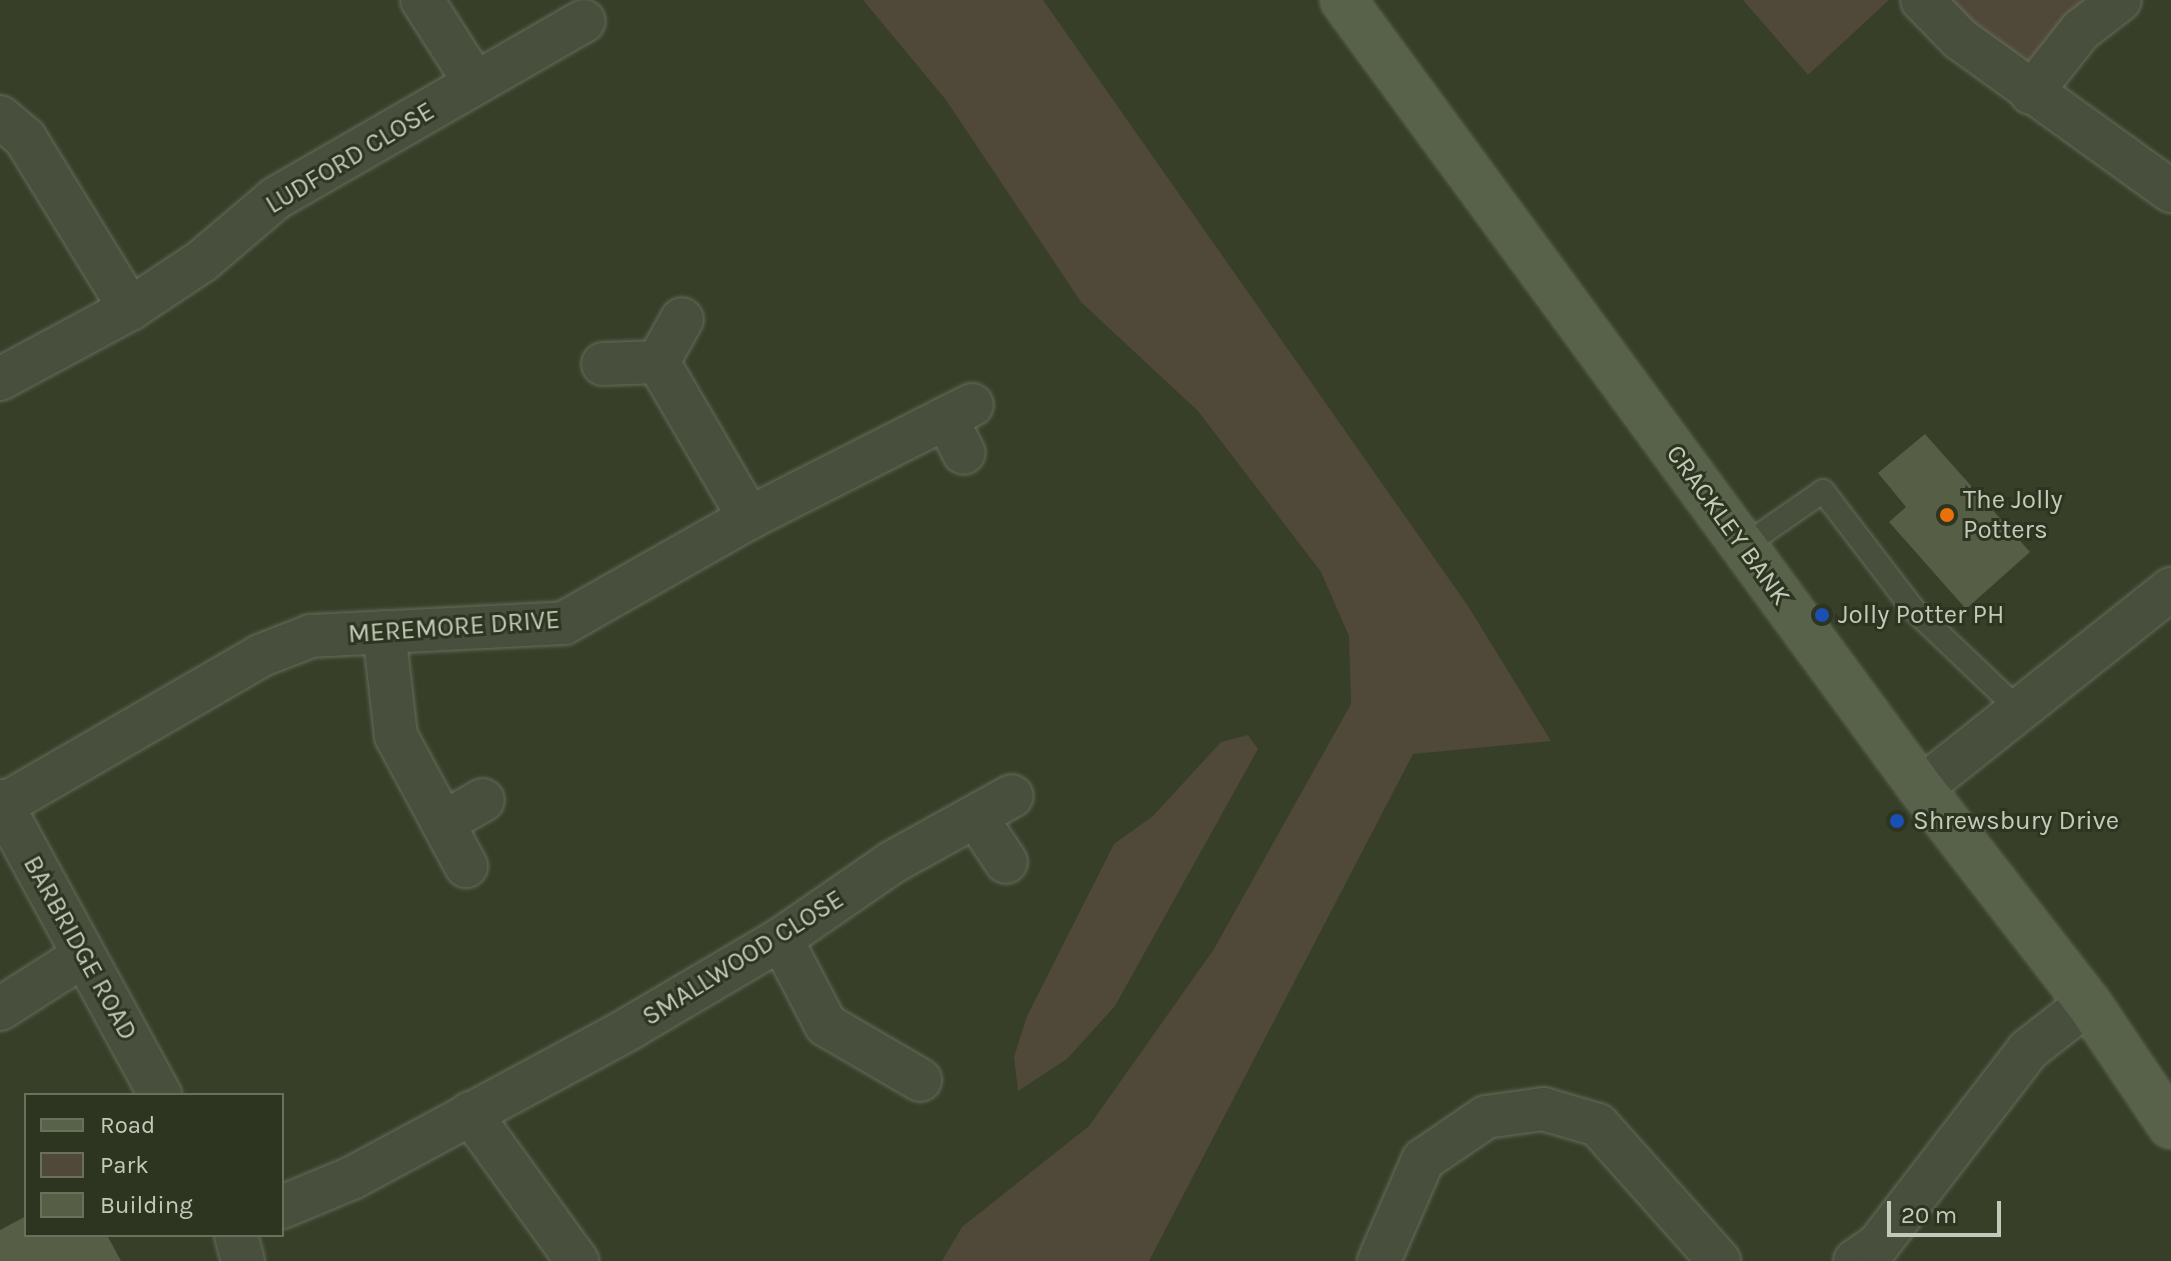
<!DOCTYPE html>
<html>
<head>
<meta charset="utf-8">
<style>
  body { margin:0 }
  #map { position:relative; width:2171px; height:1261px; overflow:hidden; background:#373f29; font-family:Karla,sans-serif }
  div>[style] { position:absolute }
  .green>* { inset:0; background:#504838 }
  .building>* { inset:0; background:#565e45 }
  .roads { filter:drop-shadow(0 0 2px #666d5b) drop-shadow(0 0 2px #666d5b) }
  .lane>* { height:22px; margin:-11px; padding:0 11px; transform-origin:11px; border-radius:11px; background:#484f3d }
  .street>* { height:42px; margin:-21px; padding:0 21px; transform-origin:21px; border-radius:21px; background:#484f3d }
  .secondary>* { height:44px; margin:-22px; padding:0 22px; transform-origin:22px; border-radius:22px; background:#58624b }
  .dots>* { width:22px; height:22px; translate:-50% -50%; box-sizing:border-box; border:4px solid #2d3521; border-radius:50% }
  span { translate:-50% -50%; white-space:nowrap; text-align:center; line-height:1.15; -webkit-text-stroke:6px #2d3521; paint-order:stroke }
  .street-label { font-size:26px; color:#c3cab9 }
  .poi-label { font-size:26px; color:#c3cab9 }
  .left { translate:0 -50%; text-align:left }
  .legend { position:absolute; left:24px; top:1093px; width:260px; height:144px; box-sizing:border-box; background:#2d3521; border:2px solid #69715e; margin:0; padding:10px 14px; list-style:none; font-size:24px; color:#c3cab9 }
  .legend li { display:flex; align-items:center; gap:16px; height:40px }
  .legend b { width:40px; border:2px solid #69715e }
  .scale { position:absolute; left:1887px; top:1201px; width:114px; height:36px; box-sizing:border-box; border:4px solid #c3cab9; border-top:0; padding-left:10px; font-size:24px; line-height:28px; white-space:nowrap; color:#c3cab9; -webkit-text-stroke:6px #2d3521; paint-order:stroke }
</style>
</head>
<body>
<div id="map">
  <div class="green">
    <div style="clip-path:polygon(863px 0,1043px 0,1468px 606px,1551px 741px,1413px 754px,1149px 1261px,942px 1261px,962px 1227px,1089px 1126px,1214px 949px,1351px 704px,1349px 636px,1321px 572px,1198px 411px,1081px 302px,946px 100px)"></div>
    <div style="clip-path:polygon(1743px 0,1889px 0,1808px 75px)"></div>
    <div style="clip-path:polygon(1922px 0,2120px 0,2031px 93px)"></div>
    <div style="clip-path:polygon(1248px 735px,1258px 749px,1115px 1006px,1067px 1059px,1018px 1091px,1014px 1057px,1027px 1016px,1114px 844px,1153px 816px,1221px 742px)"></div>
  </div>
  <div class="building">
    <div style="clip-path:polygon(1925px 434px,2030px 552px,1966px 609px,1889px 522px,1906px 507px,1878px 473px)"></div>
    <div style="clip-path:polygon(26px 1216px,26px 1235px,107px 1235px,121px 1261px,0 1261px,0 1230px)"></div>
  </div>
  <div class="roads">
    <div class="lane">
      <div style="left:1744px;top:546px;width:96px;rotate:-34.8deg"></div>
      <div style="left:1823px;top:491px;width:150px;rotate:52.6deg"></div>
      <div style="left:1914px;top:610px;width:145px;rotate:43.6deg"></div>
    </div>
    <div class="street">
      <div style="left:422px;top:0;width:98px;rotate:57.4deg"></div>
      <div style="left:1922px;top:0;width:54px;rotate:45.7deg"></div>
      <div style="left:1960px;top:39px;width:260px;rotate:35.8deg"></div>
      <div style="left:2031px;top:93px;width:80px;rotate:-51.6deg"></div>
      <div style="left:2081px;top:30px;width:49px;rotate:-37.6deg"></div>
      <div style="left:0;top:117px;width:33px;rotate:40deg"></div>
      <div style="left:25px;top:138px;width:201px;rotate:58.4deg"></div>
      <div style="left:658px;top:362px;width:181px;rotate:59.7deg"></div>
      <div style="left:603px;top:364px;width:55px;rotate:-2.1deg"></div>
      <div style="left:658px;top:362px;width:49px;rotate:-60.8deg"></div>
      <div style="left:0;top:379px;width:148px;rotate:-28.3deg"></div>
      <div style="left:130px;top:309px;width:87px;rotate:-33.7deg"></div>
      <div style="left:202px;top:261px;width:97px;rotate:-40.4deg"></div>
      <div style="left:276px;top:198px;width:355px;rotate:-29.9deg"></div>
      <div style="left:946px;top:418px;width:39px;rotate:63deg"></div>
      <div style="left:384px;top:632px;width:105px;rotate:83.4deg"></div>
      <div style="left:396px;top:736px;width:148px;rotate:61.7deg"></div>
      <div style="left:1921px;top:788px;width:320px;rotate:-38.5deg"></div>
      <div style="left:0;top:801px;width:335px;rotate:61.4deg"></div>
      <div style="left:3px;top:805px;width:299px;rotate:-30.1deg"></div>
      <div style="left:262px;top:655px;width:53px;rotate:-21.2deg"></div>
      <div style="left:311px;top:636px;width:253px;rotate:-2.9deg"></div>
      <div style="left:564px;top:623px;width:213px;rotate:-29.6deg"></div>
      <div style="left:749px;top:518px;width:250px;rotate:-26.9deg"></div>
      <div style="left:976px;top:817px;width:54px;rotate:56.3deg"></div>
      <div style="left:443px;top:823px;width:46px;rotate:-29.9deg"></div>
      <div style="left:781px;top:939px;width:97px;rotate:62.4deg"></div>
      <div style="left:826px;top:1025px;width:109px;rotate:30.3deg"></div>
      <div style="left:0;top:1009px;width:98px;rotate:-32.6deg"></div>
      <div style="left:470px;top:1113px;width:183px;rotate:54.1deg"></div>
      <div style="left:282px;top:1207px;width:76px;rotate:-22.5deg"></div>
      <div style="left:352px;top:1178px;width:316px;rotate:-28.3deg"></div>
      <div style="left:630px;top:1028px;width:175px;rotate:-30.5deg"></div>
      <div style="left:781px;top:939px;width:134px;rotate:-34.6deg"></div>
      <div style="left:891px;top:863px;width:138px;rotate:-29deg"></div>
      <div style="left:236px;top:1235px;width:27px;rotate:75deg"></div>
      <div style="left:1379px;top:1261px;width:110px;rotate:-66.5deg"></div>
      <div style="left:1423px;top:1160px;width:76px;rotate:-34.3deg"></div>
      <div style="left:1486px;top:1117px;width:58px;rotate:-8deg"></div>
      <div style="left:1543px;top:1109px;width:57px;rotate:16.2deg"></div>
      <div style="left:1598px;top:1125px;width:182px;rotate:48.3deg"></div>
      <div style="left:1855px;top:1261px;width:28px;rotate:-35deg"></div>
      <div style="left:1878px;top:1245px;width:246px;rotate:-52.4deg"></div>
      <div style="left:2028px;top:1050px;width:76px;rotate:-38.1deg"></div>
    </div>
    <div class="secondary">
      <div style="left:1343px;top:0;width:977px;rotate:53.74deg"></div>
      <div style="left:1921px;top:788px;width:272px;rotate:52.2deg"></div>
      <div style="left:2088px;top:1003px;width:148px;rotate:56deg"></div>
    </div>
  </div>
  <div class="dots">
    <div style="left:1947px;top:515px;background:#e8710a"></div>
    <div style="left:1822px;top:615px;background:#1a4fb4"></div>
    <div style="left:1897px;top:821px;background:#1a4fb4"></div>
  </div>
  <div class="street-label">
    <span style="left:350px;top:158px;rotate:-31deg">LUDFORD CLOSE</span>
    <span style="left:1728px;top:525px;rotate:54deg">CRACKLEY BANK</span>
    <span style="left:454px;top:627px;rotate:-4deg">MEREMORE DRIVE</span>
    <span style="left:80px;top:948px;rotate:61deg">BARBRIDGE ROAD</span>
    <span style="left:743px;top:958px;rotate:-32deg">SMALLWOOD CLOSE</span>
  </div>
  <div class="poi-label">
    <span class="left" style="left:1963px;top:515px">The Jolly<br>Potters</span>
    <span class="left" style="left:1838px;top:615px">Jolly Potter PH</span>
    <span class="left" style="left:1913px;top:821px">Shrewsbury Drive</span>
  </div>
  <ul class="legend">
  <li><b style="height:10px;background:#58624b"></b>Road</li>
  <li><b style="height:22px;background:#504838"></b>Park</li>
  <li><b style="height:22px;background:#565e45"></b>Building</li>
  </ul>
  <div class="scale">20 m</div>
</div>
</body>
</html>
